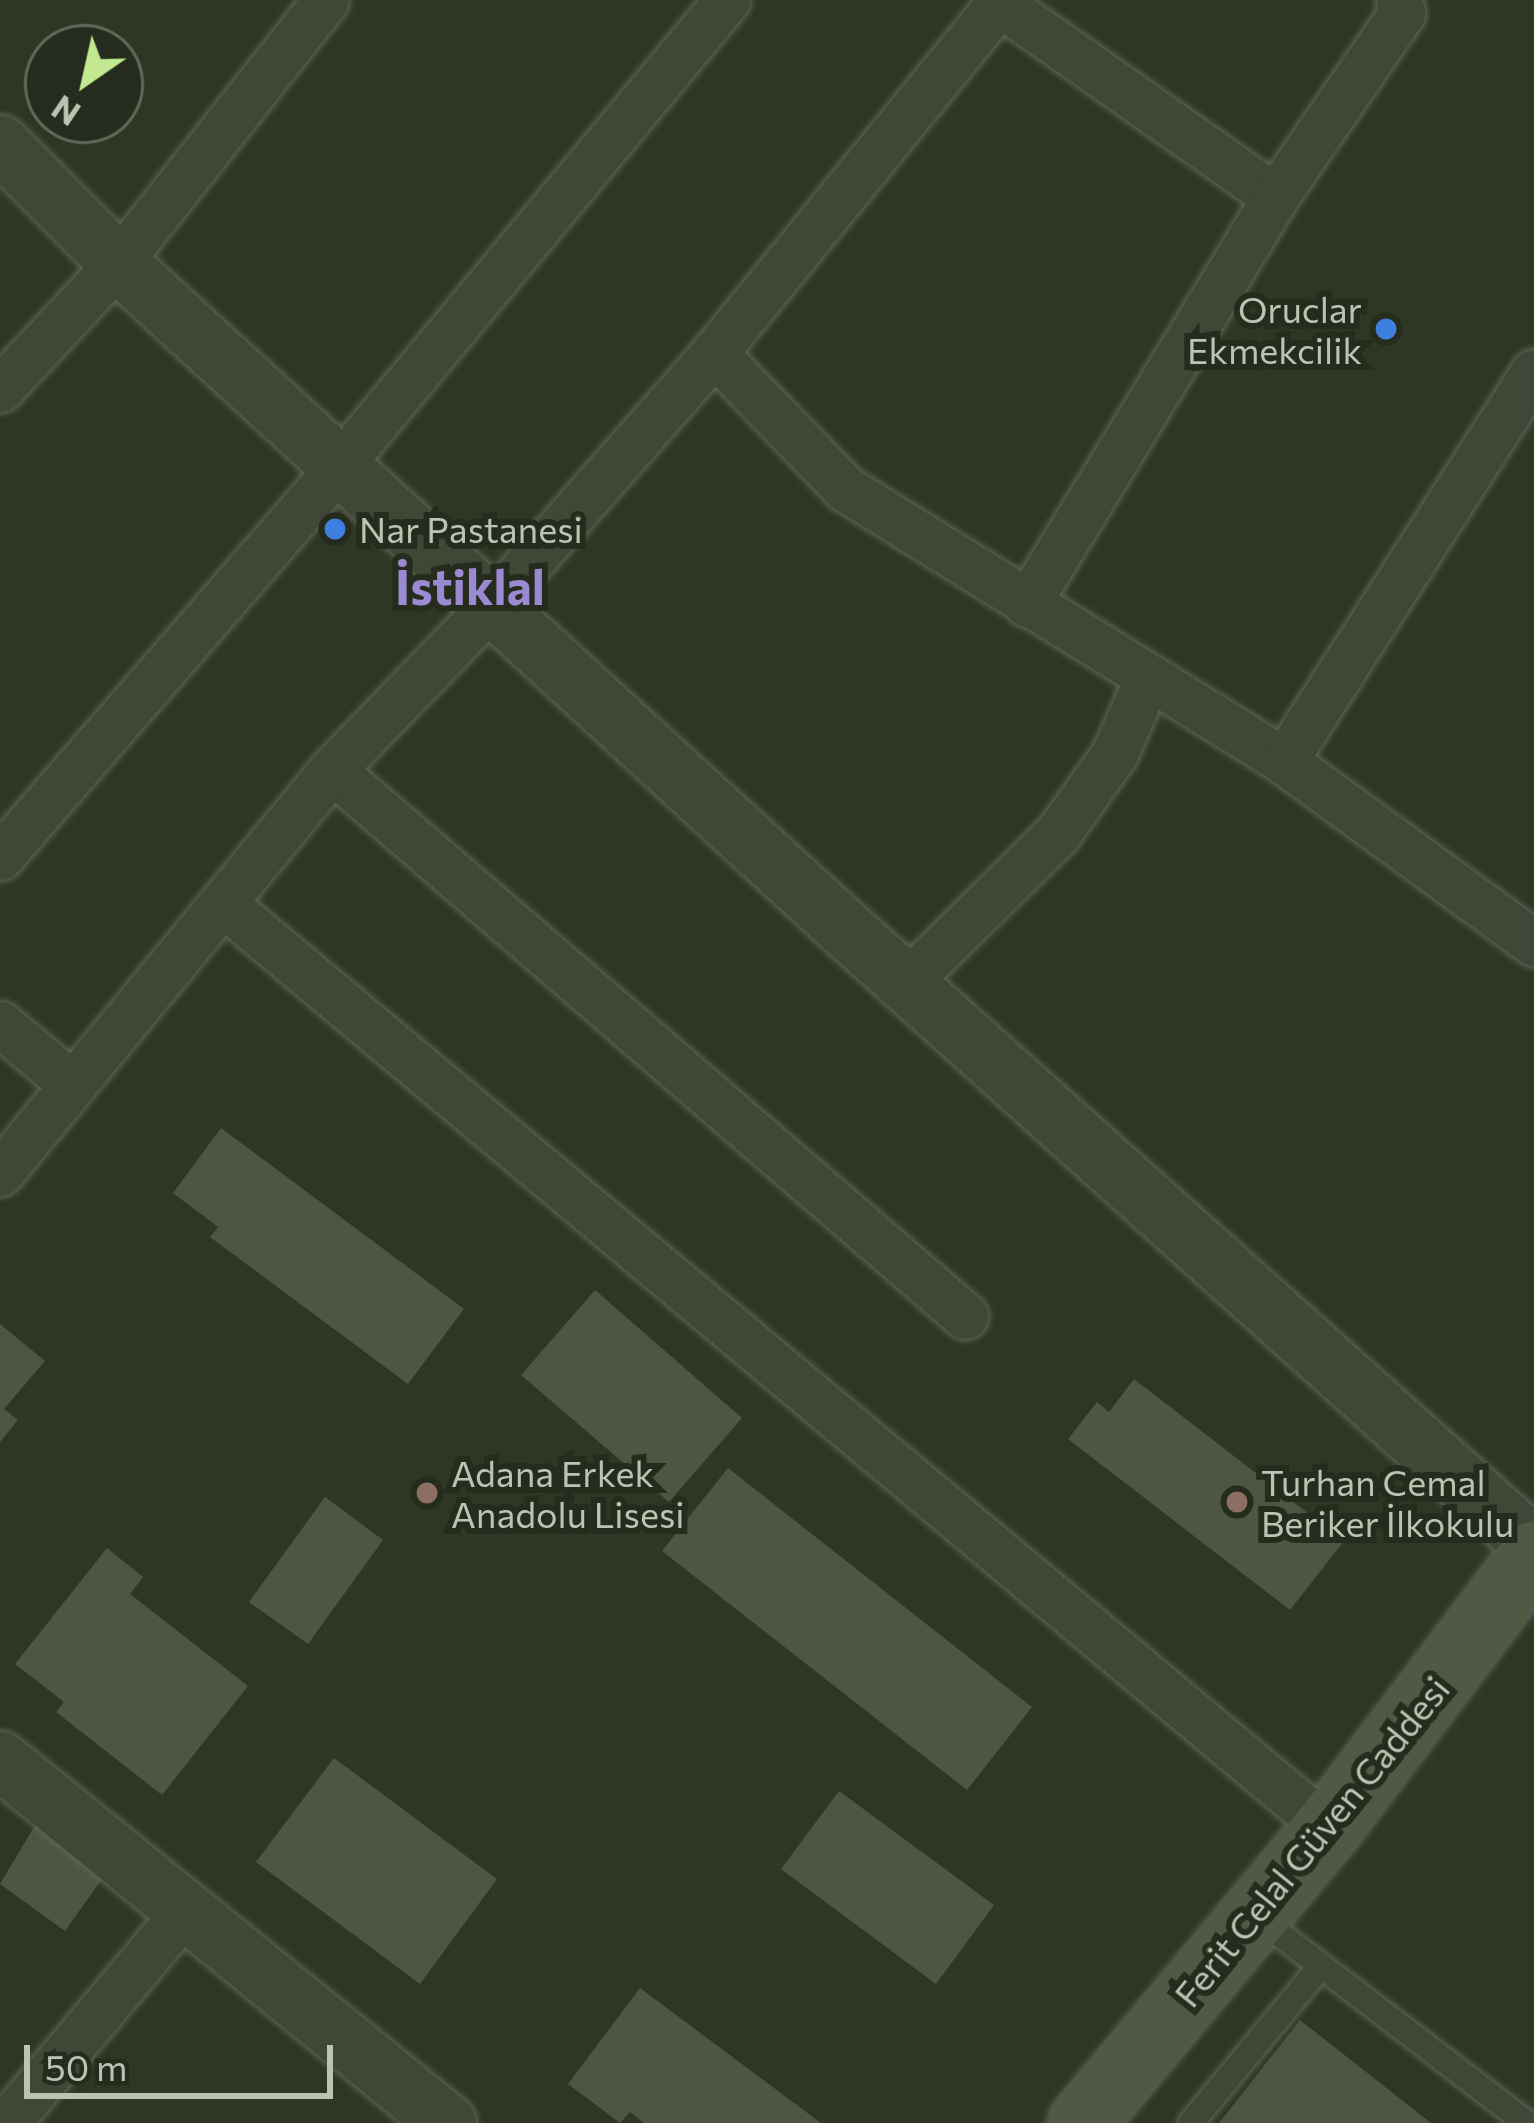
<!DOCTYPE html>
<html>
<head>
<meta charset="utf-8">
<style>
  body { margin:0 }
  #map { position:relative; width:1534px; height:2123px; overflow:hidden; background:#2f3624; font-family:Commissioner,sans-serif }
  div>[style] { position:absolute }
  .building>* { inset:0; background:#4e5641 }
  .roads { filter:drop-shadow(0 0 3px #5e6555) drop-shadow(0 0 3px #5e6555) }
  .service>* { height:24px; margin:-12px; padding:0 12px; transform-origin:12px; border-radius:12px; background:#404737 }
  .minor>* { height:45px; margin:-22.5px; padding:0 22.5px; transform-origin:22.5px; border-radius:22.5px; background:#404737 }
  .tertiary>* { height:57px; margin:-28.5px; padding:0 28.5px; transform-origin:28.5px; border-radius:28.5px; background:#404737 }
  .secondary>* { height:66px; margin:-33px; padding:0 33px; transform-origin:33px; border-radius:33px; background:#505946 }
  .dots>* { width:33px; height:33px; translate:-50% -50%; box-sizing:border-box; border:6px solid #252c1d; border-radius:50% }
  span { translate:-50% -50%; white-space:nowrap; text-align:center; line-height:1.15; -webkit-text-stroke:12px #252c1d; paint-order:stroke }
  .poi-label { font-size:36px; color:#bcc3b2 }
  .right { translate:-100% -50%; text-align:right }
  .left { translate:0 -50%; text-align:left }
  .street-label { font-size:36px; color:#bcc3b2 }
  .district-label { font-size:48px; color:#9b89d1; font-weight:700 }
  .north { position:absolute; left:24px; top:24px; width:120px; height:120px; box-sizing:border-box; background:#252c1d; border:3px solid #616859; border-radius:50%; rotate:214deg; font-size:33px; font-weight:700; line-height:48px; text-align:center; color:#bcc3b2 }
  .north::after { content:''; display:block; margin:auto; width:42px; height:54px; background:#c2e991; clip-path:polygon(50% 0,100% 100%,50% 72%,0 100%) }
  .scale { position:absolute; left:24px; top:2045px; width:309px; height:54px; box-sizing:border-box; border:6px solid #bcc3b2; border-top:0; padding-left:15px; font-size:36px; line-height:42px; white-space:nowrap; color:#bcc3b2; -webkit-text-stroke:9px #252c1d; paint-order:stroke }
</style>
</head>
<body>
<div id="map">
  <div class="building">
    <div style="clip-path:polygon(221px 1128px,464px 1309px,408px 1384px,210px 1237px,218px 1227px,173px 1193px)"></div>
    <div style="clip-path:polygon(595px 1290px,742px 1418px,669px 1502px,521px 1375px)"></div>
    <div style="clip-path:polygon(0 1324px,45px 1361px,4px 1409px,18px 1420px,0 1442px)"></div>
    <div style="clip-path:polygon(1134px 1379px,1344px 1541px,1290px 1610px,1068px 1439px,1097px 1402px,1109px 1412px)"></div>
    <div style="clip-path:polygon(728px 1468px,1032px 1707px,967px 1790px,662px 1551px)"></div>
    <div style="clip-path:polygon(325px 1497px,383px 1540px,308px 1644px,249px 1602px)"></div>
    <div style="clip-path:polygon(107px 1548px,143px 1577px,130px 1594px,248px 1686px,162px 1795px,56px 1712px,64px 1702px,15px 1664px)"></div>
    <div style="clip-path:polygon(334px 1758px,497px 1879px,420px 1984px,256px 1862px)"></div>
    <div style="clip-path:polygon(839px 1791px,994px 1905px,936px 1984px,781px 1869px)"></div>
    <div style="clip-path:polygon(37px 1822px,107px 1872px,65px 1931px,0 1884px)"></div>
    <div style="clip-path:polygon(640px 1988px,821px 2123px,644px 2123px,630px 2112px,620px 2123px,568px 2084px)"></div>
    <div style="clip-path:polygon(1300px 2020px,1431px 2123px,1219px 2123px)"></div>
  </div>
  <div class="roads">
    <div class="service">
      <div style="left:1257px;top:1917px;width:339px;rotate:37.4deg"></div>
      <div style="left:1191px;top:2123px;width:204px;rotate:-50.4deg"></div>
    </div>
    <div class="minor">
      <div style="left:995px;top:0;width:342px;rotate:35.1deg"></div>
      <div style="left:714px;top:353px;width:190px;rotate:45.9deg"></div>
      <div style="left:846px;top:489px;width:516px;rotate:31.84deg"></div>
      <div style="left:1284px;top:761px;width:309px;rotate:36.1deg"></div>
      <div style="left:0;top:389px;width:173px;rotate:-46.9deg"></div>
      <div style="left:118px;top:263px;width:335px;rotate:-51.7deg"></div>
      <div style="left:1027px;top:604px;width:477px;rotate:-58.6deg"></div>
      <div style="left:1275px;top:197px;width:224px;rotate:-55.4deg"></div>
      <div style="left:1402px;top:13px;width:13px;rotate:-103deg"></div>
      <div style="left:1284px;top:761px;width:462px;rotate:-57.3deg"></div>
      <div style="left:332px;top:770px;width:836px;rotate:40.78deg"></div>
      <div style="left:0;top:857px;width:471px;rotate:-49deg"></div>
      <div style="left:309px;top:502px;width:653px;rotate:-50.22deg"></div>
      <div style="left:226px;top:906px;width:1437px;rotate:39.92deg"></div>
      <div style="left:905px;top:984px;width:215px;rotate:-44.6deg"></div>
      <div style="left:1058px;top:833px;width:98px;rotate:-54.5deg"></div>
      <div style="left:1115px;top:753px;width:83px;rotate:-66.5deg"></div>
      <div style="left:0;top:1024px;width:95px;rotate:39.9deg"></div>
      <div style="left:0;top:1173px;width:522px;rotate:-50.52deg"></div>
      <div style="left:332px;top:770px;width:230px;rotate:-45.9deg"></div>
      <div style="left:492px;top:605px;width:336px;rotate:-48.6deg"></div>
      <div style="left:714px;top:353px;width:456px;rotate:-50.8deg"></div>
      <div style="left:7px;top:2123px;width:275px;rotate:-50deg"></div>
    </div>
    <div class="tertiary">
      <div style="left:0;top:144px;width:168px;rotate:45.2deg"></div>
      <div style="left:118px;top:263px;width:980px;rotate:42.48deg"></div>
      <div style="left:841px;top:925px;width:931px;rotate:41.86deg"></div>
      <div style="left:0;top:1760px;width:576px;rotate:39.08deg"></div>
    </div>
    <div class="secondary">
      <div style="left:1082px;top:2123px;width:384px;rotate:-50.2deg"></div>
      <div style="left:1328px;top:1828px;width:342px;rotate:-53deg"></div>
    </div>
  </div>
  <div class="dots">
    <div style="left:1386px;top:329px;background:#3f7fe0"></div>
    <div style="left:335px;top:529px;background:#3f7fe0"></div>
    <div style="left:427px;top:1493px;background:#8d6e63"></div>
    <div style="left:1237px;top:1502px;background:#8d6e63"></div>
  </div>
  <div class="poi-label">
    <span class="right" style="left:1362px;top:329px">Oruclar<br>Ekmekcilik</span>
    <span class="left" style="left:359px;top:529px">Nar Pastanesi</span>
    <span class="left" style="left:451px;top:1493px">Adana Erkek<br>Anadolu Lisesi</span>
    <span class="left" style="left:1261px;top:1502px">Turhan Cemal<br>Beriker İlkokulu</span>
  </div>
  <div class="street-label">
    <span style="left:1311px;top:1841px;rotate:-51deg">Ferit Celal Güven Caddesi</span>
  </div>
  <div class="district-label">
    <span style="left:470px;top:586px">İstiklal</span>
  </div>
  <div class="north">N</div>
  <div class="scale">50 m</div>
</div>
</body>
</html>
